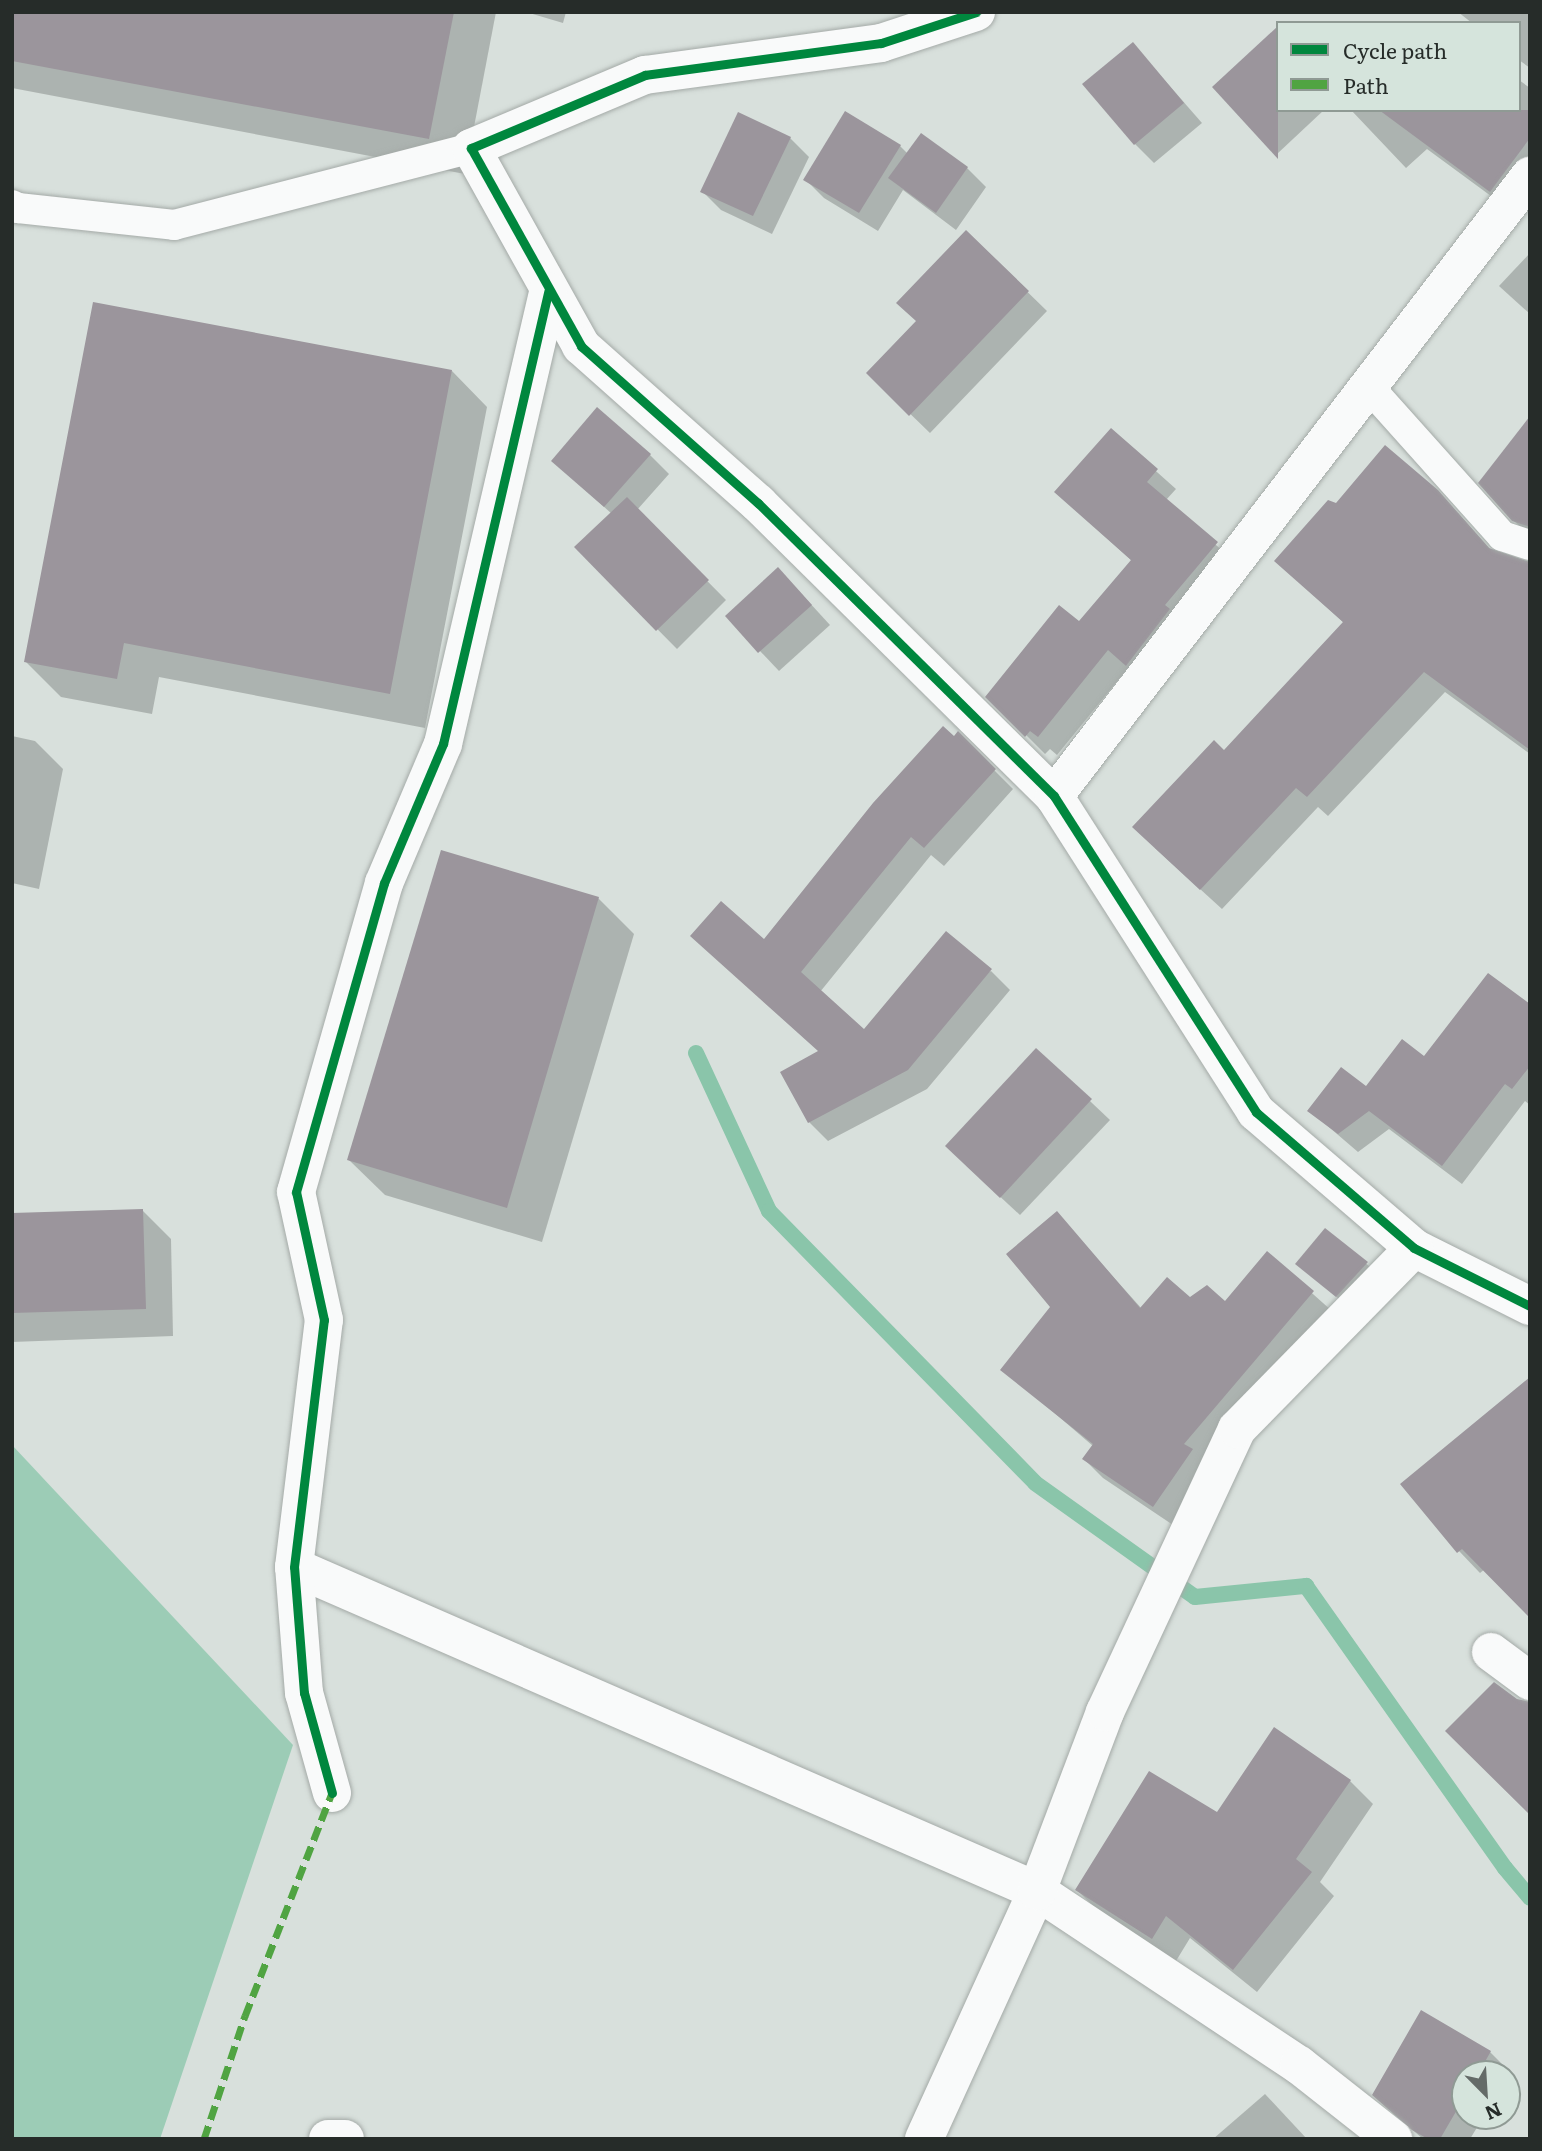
<!DOCTYPE html>
<html>
<head>
<meta charset="utf-8">
<style>
  body { margin:0 }
  #map { position:relative; width:1542px; height:2151px; overflow:hidden; background:#d8e0dc; font-family:Literata,serif }
  div>[style] { position:absolute }
  .forest>* { inset:0; background:#9cccb6 }
  .shadow>* { inset:0; background:#0003 }
  .stream>* { height:16px; margin:-8px; padding:0 8px; transform-origin:8px; border-radius:8px; background:#8ac5aa }
  .building>* { inset:0; background:#9b959c }
  .roads { filter:drop-shadow(0 0 2px #a4aaa7) drop-shadow(0 0 2px #a4aaa7) }
  .service>* { height:30px; margin:-15px; padding:0 15px; transform-origin:15px; border-radius:15px; background:#f9fafa }
  .minor>* { height:38px; margin:-19px; padding:0 19px; transform-origin:19px; border-radius:19px; background:#f9fafa }
  .tertiary>* { height:38px; margin:-19px; padding:0 19px; transform-origin:19px; border-radius:19px; background:#f9fafa }
  .quiet>* { height:7px; margin-top:-3.5px; transform-origin:0; background:repeating-linear-gradient(90deg,#50a442 0 14px,transparent 0 21px) }
  .cycleway>* { height:9px; margin:-4.5px; padding:0 4.5px; transform-origin:4.5px; border-radius:4.5px; background:#00873e }
  span { translate:-50% -50%; white-space:nowrap; text-align:center; line-height:1.15; -webkit-text-stroke:7px #d5e4dc; paint-order:stroke }
  .frame { position:absolute; inset:0; border:14px solid #262c29; pointer-events:none }
  .legend { position:absolute; left:1276px; top:21px; width:245px; height:91px; box-sizing:border-box; background:#d5e4dc; border:2px solid #8f9a94; margin:0; padding:9px 12px; list-style:none; font-size:21px; color:#262c29 }
  .legend li { display:flex; align-items:center; gap:14px; height:35px }
  .legend b { width:35px; border:2px solid #8f9a94 }
  .north { position:absolute; left:1451px; top:2060px; width:70px; height:70px; box-sizing:border-box; background:#d5e4dc; border:2px solid #8f9a94; border-radius:50%; rotate:156deg; font-size:19px; font-weight:700; line-height:28px; text-align:center; color:#262c29 }
  .north::after { content:''; display:block; margin:auto; width:24px; height:32px; background:#646b68; clip-path:polygon(50% 0,100% 100%,50% 72%,0 100%) }
</style>
</head>
<body>
<div id="map">
  <div class="forest">
    <div style="clip-path:polygon(12px 1445px,293px 1745px,160px 2139px,12px 2139px)"></div>
  </div>
  <div class="shadow">
    <div style="clip-path:polygon(12px 12px,496px 12px,465px 174px,12px 88px)"></div>
    <div style="clip-path:polygon(526px 12px,566px 12px,563px 23px)"></div>
    <div style="clip-path:polygon(1458px 12px,1530px 12px,1530px 68px,1519px 60px,1519px 23px,1472px 23px)"></div>
    <div style="clip-path:polygon(1133px 44px,1202px 123px,1154px 163px,1135px 144px)"></div>
    <div style="clip-path:polygon(1519px 80px,1530px 88px,1530px 183px,1510px 210px,1427px 149px,1406px 168px,1351px 110px,1519px 110px)"></div>
    <div style="clip-path:polygon(1278px 110px,1324px 110px,1277px 154px)"></div>
    <div style="clip-path:polygon(922px 135px,967px 168px,986px 187px,956px 230px,903px 190px,878px 231px,824px 198px,805px 179px,900px 146px,908px 154px)"></div>
    <div style="clip-path:polygon(790px 138px,809px 157px,772px 234px,721px 210px,702px 191px)"></div>
    <div style="clip-path:polygon(966px 232px,1047px 311px,930px 433px,868px 373px,918px 322px)"></div>
    <div style="clip-path:polygon(1530px 253px,1530px 314px,1499px 286px)"></div>
    <div style="clip-path:polygon(452px 371px,487px 407px,425px 728px,159px 677px,152px 714px,61px 697px,25px 661px)"></div>
    <div style="clip-path:polygon(1530px 419px,1530px 536px,1513px 520px)"></div>
    <div style="clip-path:polygon(1111px 431px,1176px 489px,1166px 500px,1236px 563px,1146px 684px,1128px 668px,1057px 755px,1050px 749px,1045px 754px,988px 697px,1080px 624px,1132px 561px,1056px 492px)"></div>
    <div style="clip-path:polygon(650px 455px,669px 474px,637px 510px,726px 600px,677px 649px,577px 548px,612px 514px,553px 461px)"></div>
    <div style="clip-path:polygon(1336px 505px,1458px 513px,1492px 551px,1530px 563px,1530px 754px,1445px 692px,1328px 816px,1318px 807px,1222px 909px,1155px 848px,1224px 752px,1344px 623px,1276px 561px)"></div>
    <div style="clip-path:polygon(797px 589px,830px 625px,779px 671px,727px 616px)"></div>
    <div style="clip-path:polygon(958px 734px,1013px 789px,944px 866px,931px 855px,820px 992px,865px 1032px,991px 971px,1010px 990px,927px 1089px,828px 1141px,809px 1122px,820px 1052px,692px 936px,764px 942px)"></div>
    <div style="clip-path:polygon(12px 736px,35px 741px,63px 769px,39px 889px,12px 883px)"></div>
    <div style="clip-path:polygon(598px 898px,634px 934px,542px 1242px,385px 1195px,349px 1160px)"></div>
    <div style="clip-path:polygon(1530px 1007px,1530px 1105px,1525px 1101px,1462px 1184px,1389px 1129px,1358px 1152px,1309px 1110px,1366px 1089px)"></div>
    <div style="clip-path:polygon(1036px 1050px,1110px 1120px,1020px 1215px,966px 1165px)"></div>
    <div style="clip-path:polygon(143px 1211px,171px 1239px,173px 1336px,12px 1342px,12px 1215px)"></div>
    <div style="clip-path:polygon(1057px 1214px,1142px 1309px,1190px 1299px,1225px 1303px,1267px 1253px,1332px 1311px,1173px 1525px,1103px 1478px,1084px 1459px,1093px 1446px,1003px 1369px,1052px 1307px)"></div>
    <div style="clip-path:polygon(1326px 1230px,1376px 1272px,1346px 1305px,1298px 1264px)"></div>
    <div style="clip-path:polygon(1530px 1409px,1485px 1569px,1480px 1573px,1459px 1551px)"></div>
    <div style="clip-path:polygon(1350px 1781px,1373px 1804px,1320px 1882px,1334px 1896px,1257px 1992px,1190px 1938px,1176px 1961px,1100px 1913px,1077px 1890px,1218px 1815px)"></div>
    <div style="clip-path:polygon(1442px 2024px,1490px 2052px,1509px 2071px,1507px 2076px,1465px 2074px,1465px 2116px,1484px 2116px,1470px 2139px,1423px 2139px,1394px 2114px)"></div>
    <div style="clip-path:polygon(1265px 2094px,1307px 2139px,1213px 2139px)"></div>
  </div>
  <div class="stream">
    <div style="left:696px;top:1053px;width:174px;rotate:65.2deg"></div>
    <div style="left:769px;top:1211px;width:380px;rotate:45.6deg"></div>
    <div style="left:1035px;top:1483px;width:196px;rotate:35.5deg"></div>
    <div style="left:1195px;top:1597px;width:112px;rotate:-5.7deg"></div>
    <div style="left:1306px;top:1586px;width:345px;rotate:54.8deg"></div>
    <div style="left:1505px;top:1868px;width:39px;rotate:50deg"></div>
  </div>
  <div class="building">
    <div style="clip-path:polygon(12px 12px,454px 12px,429px 139px,12px 61px)"></div>
    <div style="clip-path:polygon(1278px 26px,1278px 159px,1212px 87px)"></div>
    <div style="clip-path:polygon(1133px 42px,1184px 103px,1134px 145px,1082px 84px)"></div>
    <div style="clip-path:polygon(1379px 110px,1530px 110px,1530px 138px,1490px 192px)"></div>
    <div style="clip-path:polygon(845px 111px,901px 145px,859px 213px,803px 180px)"></div>
    <div style="clip-path:polygon(738px 112px,791px 137px,753px 216px,700px 192px)"></div>
    <div style="clip-path:polygon(921px 133px,968px 167px,936px 213px,888px 178px)"></div>
    <div style="clip-path:polygon(966px 230px,1029px 291px,909px 416px,866px 373px,916px 321px,896px 303px)"></div>
    <div style="clip-path:polygon(93px 302px,452px 370px,390px 694px,124px 643px,117px 679px,24px 662px)"></div>
    <div style="clip-path:polygon(597px 407px,651px 454px,604px 507px,551px 461px)"></div>
    <div style="clip-path:polygon(1530px 416px,1530px 527px,1512px 521px,1478px 483px)"></div>
    <div style="clip-path:polygon(1111px 428px,1158px 469px,1147px 482px,1218px 542px,1165px 605px,1170px 609px,1126px 666px,1108px 650px,1038px 737px,1030px 731px,1025px 737px,985px 697px,1059px 605px,1079px 621px,1131px 560px,1054px 492px)"></div>
    <div style="clip-path:polygon(1385px 445px,1438px 490px,1489px 548px,1530px 562px,1530px 750px,1424px 672px,1307px 797px,1296px 788px,1200px 890px,1132px 827px,1214px 740px,1224px 750px,1343px 622px,1274px 561px,1328px 500px,1336px 503px)"></div>
    <div style="clip-path:polygon(627px 497px,709px 580px,656px 631px,574px 547px)"></div>
    <div style="clip-path:polygon(778px 567px,812px 605px,758px 653px,725px 616px)"></div>
    <div style="clip-path:polygon(943px 726px,954px 736px,958px 731px,996px 769px,924px 848px,911px 837px,801px 972px,864px 1029px,946px 931px,992px 969px,908px 1070px,808px 1123px,780px 1072px,818px 1051px,690px 936px,721px 901px,764px 939px,873px 803px)"></div>
    <div style="clip-path:polygon(441px 850px,599px 897px,507px 1208px,347px 1160px)"></div>
    <div style="clip-path:polygon(1488px 973px,1530px 1004px,1530px 1066px,1512px 1089px,1505px 1084px,1442px 1166px,1369px 1111px,1338px 1134px,1307px 1111px,1341px 1067px,1366px 1086px,1402px 1039px,1424px 1056px)"></div>
    <div style="clip-path:polygon(1036px 1048px,1092px 1099px,1000px 1198px,945px 1146px)"></div>
    <div style="clip-path:polygon(143px 1209px,146px 1309px,12px 1313px,12px 1213px)"></div>
    <div style="clip-path:polygon(1057px 1211px,1140px 1308px,1167px 1277px,1190px 1297px,1207px 1285px,1225px 1301px,1267px 1251px,1314px 1291px,1184px 1444px,1193px 1449px,1153px 1507px,1082px 1459px,1093px 1444px,1000px 1370px,1050px 1307px,1006px 1254px)"></div>
    <div style="clip-path:polygon(1325px 1228px,1368px 1262px,1336px 1297px,1295px 1264px)"></div>
    <div style="clip-path:polygon(1530px 1377px,1530px 1618px,1462px 1549px,1457px 1553px,1400px 1484px)"></div>
    <div style="clip-path:polygon(1494px 1682px,1517px 1699px,1530px 1702px,1530px 1815px,1445px 1731px)"></div>
    <div style="clip-path:polygon(1274px 1727px,1351px 1780px,1296px 1859px,1312px 1872px,1233px 1970px,1166px 1916px,1152px 1939px,1075px 1890px,1149px 1771px,1217px 1812px)"></div>
    <div style="clip-path:polygon(1421px 2010px,1491px 2051px,1478px 2074px,1465px 2074px,1465px 2096px,1440px 2139px,1428px 2139px,1412px 2130px,1372px 2095px)"></div>
  </div>
  <div class="roads">
    <div class="service">
      <div style="left:12px;top:205px;width:7px;rotate:27deg"></div>
      <div style="left:18px;top:208px;width:157px;rotate:6.2deg"></div>
      <div style="left:174px;top:225px;width:307px;rotate:-14.5deg"></div>
      <div style="left:1368px;top:386px;width:201px;rotate:48.2deg"></div>
      <div style="left:1502px;top:536px;width:29px;rotate:18deg"></div>
    </div>
    <div class="minor">
      <div style="left:471px;top:148px;width:227px;rotate:60.9deg"></div>
      <div style="left:581px;top:346px;width:237px;rotate:41.6deg"></div>
      <div style="left:758px;top:503px;width:416px;rotate:44.7deg"></div>
      <div style="left:1054px;top:796px;width:375px;rotate:57.4deg"></div>
      <div style="left:1256px;top:1112px;width:208px;rotate:40.7deg"></div>
      <div style="left:1414px;top:1248px;width:130px;rotate:26.6deg"></div>
      <div style="left:1054px;top:796px;width:782px;rotate:-52.49deg"></div>
      <div style="left:294px;top:1567px;width:811px;rotate:23.56deg"></div>
      <div style="left:1037px;top:1891px;width:315px;rotate:33.6deg"></div>
      <div style="left:1299px;top:2065px;width:120px;rotate:38.2deg"></div>
      <div style="left:1491px;top:1652px;width:49px;rotate:36.6deg"></div>
      <div style="left:332px;top:1793px;width:104px;rotate:-105.6deg"></div>
      <div style="left:304px;top:1693px;width:126px;rotate:-94.5deg"></div>
      <div style="left:294px;top:1567px;width:249px;rotate:-83.1deg"></div>
      <div style="left:324px;top:1320px;width:131px;rotate:-102.3deg"></div>
      <div style="left:296px;top:1192px;width:321px;rotate:-74.1deg"></div>
      <div style="left:384px;top:883px;width:151px;rotate:-67deg"></div>
      <div style="left:443px;top:744px;width:465px;rotate:-76.9deg"></div>
      <div style="left:328px;top:2139px;width:17px"></div>
      <div style="left:924px;top:2139px;width:273px;rotate:-65.5deg"></div>
      <div style="left:1037px;top:1891px;width:191px;rotate:-69.2deg"></div>
      <div style="left:1105px;top:1712px;width:312px;rotate:-65deg"></div>
      <div style="left:1237px;top:1429px;width:253px;rotate:-45.6deg"></div>
    </div>
    <div class="tertiary">
      <div style="left:471px;top:148px;width:189px;rotate:-22.8deg"></div>
      <div style="left:645px;top:75px;width:238px;rotate:-7.7deg"></div>
      <div style="left:881px;top:43px;width:100px;rotate:-18.1deg"></div>
    </div>
  </div>
  <div class="quiet">
    <div style="left:204px;top:2139px;width:130px;rotate:-71.6deg"></div>
    <div style="left:245px;top:2016px;width:239px;rotate:-68.7deg"></div>
  </div>
  <div class="cycleway">
    <div style="left:976px;top:12px;width:100px;rotate:161.9deg"></div>
    <div style="left:881px;top:43px;width:238px;rotate:172.3deg"></div>
    <div style="left:645px;top:75px;width:189px;rotate:157.2deg"></div>
    <div style="left:471px;top:148px;width:227px;rotate:60.9deg"></div>
    <div style="left:581px;top:346px;width:237px;rotate:41.6deg"></div>
    <div style="left:758px;top:503px;width:416px;rotate:44.7deg"></div>
    <div style="left:1054px;top:796px;width:375px;rotate:57.4deg"></div>
    <div style="left:1256px;top:1112px;width:208px;rotate:40.7deg"></div>
    <div style="left:1414px;top:1248px;width:130px;rotate:26.6deg"></div>
    <div style="left:332px;top:1793px;width:104px;rotate:-105.6deg"></div>
    <div style="left:304px;top:1693px;width:126px;rotate:-94.5deg"></div>
    <div style="left:294px;top:1567px;width:249px;rotate:-83.1deg"></div>
    <div style="left:324px;top:1320px;width:131px;rotate:-102.3deg"></div>
    <div style="left:296px;top:1192px;width:321px;rotate:-74.1deg"></div>
    <div style="left:384px;top:883px;width:151px;rotate:-67deg"></div>
    <div style="left:443px;top:744px;width:465px;rotate:-76.9deg"></div>
  </div>
  <div class="frame"></div>
  <ul class="legend">
  <li><b style="height:9px;background:#00873e"></b>Cycle path</li>
  <li><b style="height:9px;background:#50a442"></b>Path</li>
  </ul>
  <div class="north">N</div>
</div>
</body>
</html>
